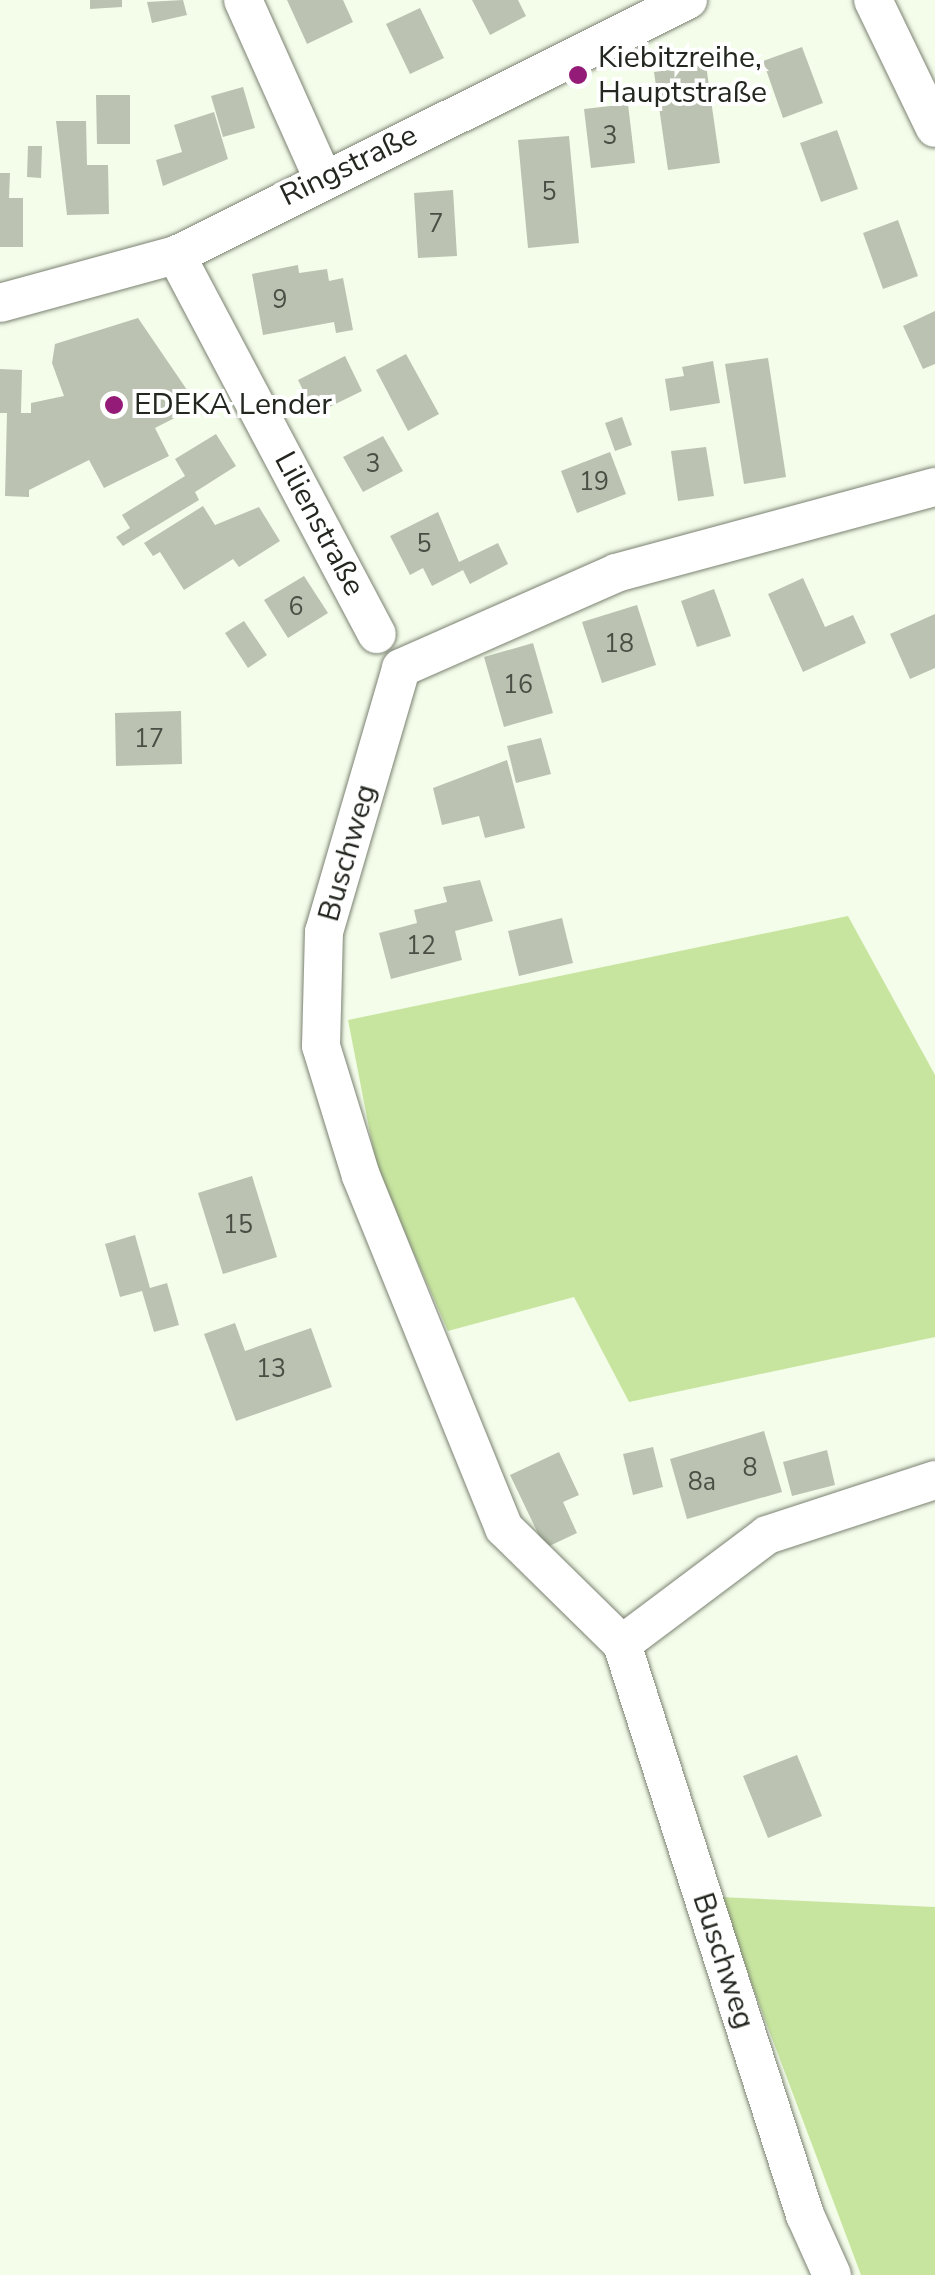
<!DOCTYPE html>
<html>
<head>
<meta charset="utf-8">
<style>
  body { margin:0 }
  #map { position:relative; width:935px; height:2275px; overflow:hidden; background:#f4fcea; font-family:"Nunito Sans",sans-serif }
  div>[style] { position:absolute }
  .green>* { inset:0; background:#c8e5a0 }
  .building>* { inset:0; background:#bbc2b1 }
  .roads { filter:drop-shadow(0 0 2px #7b8272) drop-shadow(0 0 2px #7b8272) }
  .minor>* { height:38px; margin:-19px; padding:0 19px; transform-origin:19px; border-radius:19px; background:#fff }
  .dots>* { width:28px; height:28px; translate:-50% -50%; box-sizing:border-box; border:5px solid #fff; border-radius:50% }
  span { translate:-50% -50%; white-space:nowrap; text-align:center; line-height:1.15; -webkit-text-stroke:8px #fff; paint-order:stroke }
  .number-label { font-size:25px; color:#4a4e44 }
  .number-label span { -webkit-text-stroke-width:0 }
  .poi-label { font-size:30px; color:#242720 }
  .left { translate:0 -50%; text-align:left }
  .street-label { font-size:30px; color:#242720 }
</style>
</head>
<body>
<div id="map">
  <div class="green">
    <div style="clip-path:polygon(848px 916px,935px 1075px,935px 1337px,629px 1402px,574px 1297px,448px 1331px,377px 1169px,348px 1020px)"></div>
    <div style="clip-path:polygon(719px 1897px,935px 1907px,935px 2275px,861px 2275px)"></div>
  </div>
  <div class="building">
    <div style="clip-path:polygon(90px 0,122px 0,122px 7px,90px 9px)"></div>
    <div style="clip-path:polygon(183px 0,187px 15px,152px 23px,147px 2px)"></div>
    <div style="clip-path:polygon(287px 0,343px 0,353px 22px,307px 44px)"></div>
    <div style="clip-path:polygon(472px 0,518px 0,526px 16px,490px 35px)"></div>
    <div style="clip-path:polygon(420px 8px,444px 58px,410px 74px,386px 24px)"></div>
    <div style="clip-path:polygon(802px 47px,823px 103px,783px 118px,763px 61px)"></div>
    <div style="clip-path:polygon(706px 65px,720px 163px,668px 170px,654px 72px)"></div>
    <div style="clip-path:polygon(243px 87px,255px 128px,223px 137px,211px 96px)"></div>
    <div style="clip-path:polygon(96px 95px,130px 95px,130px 144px,97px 144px)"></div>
    <div style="clip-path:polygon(628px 104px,635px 163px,591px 168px,584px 109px)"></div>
    <div style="clip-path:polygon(214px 112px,228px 159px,163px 186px,156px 160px,182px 152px,174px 125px)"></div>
    <div style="clip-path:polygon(56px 121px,86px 121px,87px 165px,108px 165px,109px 214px,67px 215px)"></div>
    <div style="clip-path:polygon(837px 130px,858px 189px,821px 202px,800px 143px)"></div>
    <div style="clip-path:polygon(569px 136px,579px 243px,528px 248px,518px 140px)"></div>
    <div style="clip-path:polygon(28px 146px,42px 146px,41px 178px,27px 177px)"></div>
    <div style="clip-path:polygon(0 173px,10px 173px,9px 198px,23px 198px,23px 247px,0 247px)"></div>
    <div style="clip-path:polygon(453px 190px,457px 256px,418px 258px,414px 193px)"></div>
    <div style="clip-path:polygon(898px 220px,918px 276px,883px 289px,863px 233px)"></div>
    <div style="clip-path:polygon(298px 265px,299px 273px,327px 269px,329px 281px,343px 278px,353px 330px,336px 333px,334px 322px,263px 335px,252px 274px)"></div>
    <div style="clip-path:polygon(935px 311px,935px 364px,923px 369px,903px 326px)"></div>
    <div style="clip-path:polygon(138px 318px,198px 406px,155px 428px,169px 456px,104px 488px,89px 460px,29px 490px,29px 497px,5px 496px,7px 413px,0 413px,0 369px,22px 370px,21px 413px,31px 413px,31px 403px,64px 396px,52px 363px,55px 344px)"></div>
    <div style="clip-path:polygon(406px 354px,439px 414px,408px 431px,376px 370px)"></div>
    <div style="clip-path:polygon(345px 356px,362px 391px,315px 414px,298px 380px)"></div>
    <div style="clip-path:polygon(768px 358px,786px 477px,744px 484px,725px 364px)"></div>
    <div style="clip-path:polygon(713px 361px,720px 403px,670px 411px,665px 379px,684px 376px,682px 367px)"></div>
    <div style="clip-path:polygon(622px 417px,632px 445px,615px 451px,605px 423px)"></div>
    <div style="clip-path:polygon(216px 434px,236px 466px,195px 492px,199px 500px,123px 546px,116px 537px,130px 528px,122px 515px,185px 476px,175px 459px)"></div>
    <div style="clip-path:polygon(383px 436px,403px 471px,363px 492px,343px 457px)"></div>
    <div style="clip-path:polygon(706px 447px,714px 496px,678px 501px,671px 451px)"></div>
    <div style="clip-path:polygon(610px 452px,626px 494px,577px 513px,561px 471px)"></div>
    <div style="clip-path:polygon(203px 506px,215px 525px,259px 507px,280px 541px,239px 567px,233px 559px,184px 590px,160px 552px,153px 556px,144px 543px)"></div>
    <div style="clip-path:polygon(438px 512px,459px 562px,498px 543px,508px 564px,470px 584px,463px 570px,432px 586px,423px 568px,410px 575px,390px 536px)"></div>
    <div style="clip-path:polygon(304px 576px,328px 613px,288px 638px,264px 600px)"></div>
    <div style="clip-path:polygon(803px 578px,825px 627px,853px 615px,866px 643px,803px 672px,768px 594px)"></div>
    <div style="clip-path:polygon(714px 589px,731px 636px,697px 647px,681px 601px)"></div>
    <div style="clip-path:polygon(637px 605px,656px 665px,602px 683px,582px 622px)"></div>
    <div style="clip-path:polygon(935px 614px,935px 668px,910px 679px,890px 634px)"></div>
    <div style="clip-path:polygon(244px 621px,267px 655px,248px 668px,225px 633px)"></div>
    <div style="clip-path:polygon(533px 643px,553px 713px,504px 727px,484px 657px)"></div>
    <div style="clip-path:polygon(181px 711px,182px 764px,116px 766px,115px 713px)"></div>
    <div style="clip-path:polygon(541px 738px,551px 774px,516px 783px,507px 746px)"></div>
    <div style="clip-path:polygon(507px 760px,525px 828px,485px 838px,479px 816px,442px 825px,433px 788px)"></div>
    <div style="clip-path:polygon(480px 880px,493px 921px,455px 931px,462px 960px,391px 979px,379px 933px,417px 923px,414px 910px,447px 902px,443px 887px)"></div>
    <div style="clip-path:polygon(562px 918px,573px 963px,519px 976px,508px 931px)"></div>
    <div style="clip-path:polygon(252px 1176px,277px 1257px,223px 1274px,198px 1193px)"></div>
    <div style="clip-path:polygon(135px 1235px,150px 1288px,167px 1283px,179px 1325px,154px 1332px,142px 1291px,120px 1297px,105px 1244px)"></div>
    <div style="clip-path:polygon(235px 1323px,245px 1351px,311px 1328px,332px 1387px,236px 1421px,204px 1334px)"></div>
    <div style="clip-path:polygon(764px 1431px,782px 1492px,687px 1519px,670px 1459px)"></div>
    <div style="clip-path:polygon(653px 1447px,663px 1487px,633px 1495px,623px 1454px)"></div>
    <div style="clip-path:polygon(827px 1450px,835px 1485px,792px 1496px,783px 1462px)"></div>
    <div style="clip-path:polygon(559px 1452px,579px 1495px,563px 1502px,577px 1533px,545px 1548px,510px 1475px)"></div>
    <div style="clip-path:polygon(797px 1755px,822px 1816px,768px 1838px,743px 1776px)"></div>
  </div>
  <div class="roads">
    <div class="minor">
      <div style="left:243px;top:0;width:196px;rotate:65.9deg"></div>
      <div style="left:873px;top:0;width:142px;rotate:64.2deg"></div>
      <div style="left:176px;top:255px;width:429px;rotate:62.1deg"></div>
      <div style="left:0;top:303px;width:182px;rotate:-15.3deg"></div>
      <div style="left:176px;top:255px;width:572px;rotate:-26.48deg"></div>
      <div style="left:622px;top:1644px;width:181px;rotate:-36.9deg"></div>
      <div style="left:767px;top:1535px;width:177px;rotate:-18.1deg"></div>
      <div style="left:832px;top:2275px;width:66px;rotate:-114.2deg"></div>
      <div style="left:805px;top:2215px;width:600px;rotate:-107.77deg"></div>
      <div style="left:622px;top:1644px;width:165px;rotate:-135.5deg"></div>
      <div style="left:504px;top:1528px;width:380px;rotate:-112.1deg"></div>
      <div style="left:361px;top:1176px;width:136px;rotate:-107.1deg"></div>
      <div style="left:321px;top:1046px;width:114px;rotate:-88.5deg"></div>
      <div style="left:324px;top:932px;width:275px;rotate:-73.7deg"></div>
      <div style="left:401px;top:668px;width:235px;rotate:-23.8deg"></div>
      <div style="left:616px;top:573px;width:330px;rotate:-15.1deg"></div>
    </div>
  </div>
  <div class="dots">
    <div style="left:578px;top:75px;background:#941b77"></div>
    <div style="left:114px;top:405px;background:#941b77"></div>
  </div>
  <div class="number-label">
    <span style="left:610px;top:136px">3</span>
    <span style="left:549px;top:192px">5</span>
    <span style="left:436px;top:224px">7</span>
    <span style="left:280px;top:300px">9</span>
    <span style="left:373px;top:464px">3</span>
    <span style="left:594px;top:482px">19</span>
    <span style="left:424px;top:544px">5</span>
    <span style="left:296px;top:607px">6</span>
    <span style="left:619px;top:644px">18</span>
    <span style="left:518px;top:685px">16</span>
    <span style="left:149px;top:739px">17</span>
    <span style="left:421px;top:946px">12</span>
    <span style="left:238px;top:1225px">15</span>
    <span style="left:271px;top:1369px">13</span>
    <span style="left:750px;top:1468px">8</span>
    <span style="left:702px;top:1482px">8a</span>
  </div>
  <div class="poi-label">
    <span class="left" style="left:598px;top:75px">Kiebitzreihe,<br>Hauptstraße</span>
    <span class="left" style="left:134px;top:405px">EDEKA Lender</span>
  </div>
  <div class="street-label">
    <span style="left:349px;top:166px;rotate:-26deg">Ringstraße</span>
    <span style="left:319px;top:524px;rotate:62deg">Lilienstraße</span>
    <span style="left:348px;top:853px;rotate:-74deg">Buschweg</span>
    <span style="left:723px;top:1961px;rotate:72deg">Buschweg</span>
  </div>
</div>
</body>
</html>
